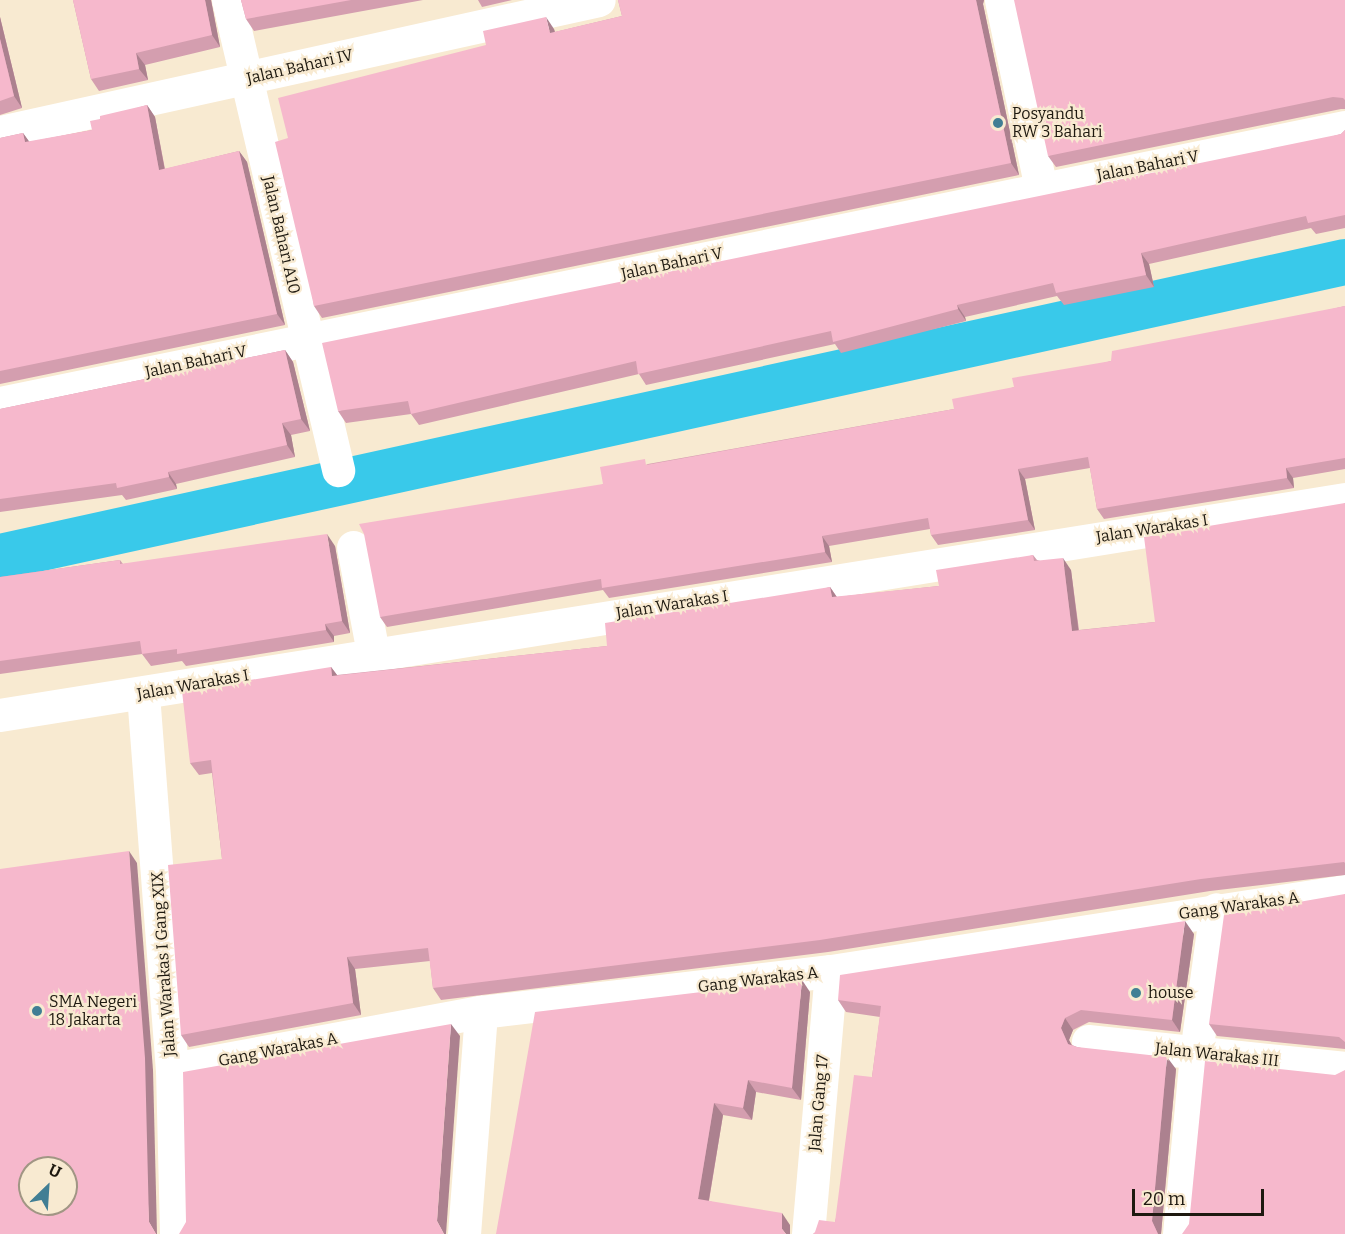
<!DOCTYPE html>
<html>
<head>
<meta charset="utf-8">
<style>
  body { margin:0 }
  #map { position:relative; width:1345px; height:1234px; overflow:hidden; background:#f8ead1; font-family:Bitter,serif }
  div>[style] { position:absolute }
  .canal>* { height:46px; margin:-23px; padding:0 23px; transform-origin:23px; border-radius:23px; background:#39c9ea }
  .minor>* { height:33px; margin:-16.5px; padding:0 16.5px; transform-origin:16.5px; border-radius:16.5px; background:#fff }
  .wall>* { inset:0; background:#d49eaf }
  .shaded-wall>* { inset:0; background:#ac818f }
  .building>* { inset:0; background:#f6b8cc }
  .dots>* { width:16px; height:16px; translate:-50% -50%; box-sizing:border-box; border:3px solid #f8ead1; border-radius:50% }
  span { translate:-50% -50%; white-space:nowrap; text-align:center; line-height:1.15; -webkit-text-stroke:4.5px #f8ead1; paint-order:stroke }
  .street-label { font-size:16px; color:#1e1910 }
  .poi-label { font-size:16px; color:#1e1910 }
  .left { translate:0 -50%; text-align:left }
  .north { position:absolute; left:18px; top:1156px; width:60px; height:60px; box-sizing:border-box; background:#f8ead1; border:2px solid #a19684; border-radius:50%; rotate:25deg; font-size:16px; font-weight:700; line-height:24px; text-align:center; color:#1e1910 }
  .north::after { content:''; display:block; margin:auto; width:21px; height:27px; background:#417e94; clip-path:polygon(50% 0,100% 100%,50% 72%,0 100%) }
  .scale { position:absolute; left:1132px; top:1189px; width:132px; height:27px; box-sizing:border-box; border:3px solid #1e1910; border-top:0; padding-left:8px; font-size:18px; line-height:21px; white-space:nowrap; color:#1e1910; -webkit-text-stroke:4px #f8ead1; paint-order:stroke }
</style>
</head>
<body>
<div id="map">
  <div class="canal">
    <div style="left:0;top:557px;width:1377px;rotate:-12.37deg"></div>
  </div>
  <div class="minor">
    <div style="left:228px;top:0;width:483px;rotate:76.8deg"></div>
    <div style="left:1001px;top:0;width:192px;rotate:78deg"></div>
    <div style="left:0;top:132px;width:613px;rotate:-12.43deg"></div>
    <div style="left:0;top:403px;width:1373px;rotate:-11.6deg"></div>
    <div style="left:353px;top:547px;width:108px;rotate:79.3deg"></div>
    <div style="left:143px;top:694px;width:376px;rotate:85.6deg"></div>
    <div style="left:172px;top:1069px;width:165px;rotate:88.6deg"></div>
    <div style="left:0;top:715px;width:1362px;rotate:-9.12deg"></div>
    <div style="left:1088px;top:1041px;width:258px;rotate:6deg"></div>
    <div style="left:172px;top:1069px;width:314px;rotate:-10.5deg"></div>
    <div style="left:481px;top:1012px;width:352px;rotate:-6.7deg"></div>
    <div style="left:831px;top:971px;width:520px;rotate:-8.85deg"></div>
    <div style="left:464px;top:1234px;width:223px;rotate:-85.6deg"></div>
    <div style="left:808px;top:1234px;width:264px;rotate:-85deg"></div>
    <div style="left:1179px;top:1234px;width:182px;rotate:-84.6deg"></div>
    <div style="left:1196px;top:1053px;width:145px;rotate:-82.1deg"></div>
  </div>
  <div class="wall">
    <div style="clip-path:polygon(73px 0,211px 0,220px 47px,145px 65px,148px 80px,99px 91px,91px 79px)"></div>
    <div style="clip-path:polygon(241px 0,423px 0,254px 31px,246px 19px)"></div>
    <div style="clip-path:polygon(478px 0,512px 0,482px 7px)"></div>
    <div style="clip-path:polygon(618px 0,984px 0,983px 4px,1019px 175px,322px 318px,314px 306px,288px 138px,554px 29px,555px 32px,622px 16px)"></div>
    <div style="clip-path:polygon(1345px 0,1345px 109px,1341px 109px,1056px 167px,1048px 156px)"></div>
    <div style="clip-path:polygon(0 17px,22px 108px,0 115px)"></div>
    <div style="clip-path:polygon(147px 105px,155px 117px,165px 169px,239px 151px,247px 162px,285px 325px,0 384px,0 138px,23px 133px,29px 142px,92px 130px,100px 119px)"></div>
    <div style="clip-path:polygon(1345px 130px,1345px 228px,1316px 234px,1311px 228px,1149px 264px,1154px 287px,1064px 305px,1057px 296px,965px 317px,966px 321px,841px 353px,835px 344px,646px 385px,639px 374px,419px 425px,411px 414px,346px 423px,338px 411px,1341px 134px)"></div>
    <div style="clip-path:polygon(1345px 306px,1345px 469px,1293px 478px,1294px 488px,1104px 519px,1097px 509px,1090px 468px,1025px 479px,1035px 530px,938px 545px,931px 535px,930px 529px,829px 546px,832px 562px,609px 598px,603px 590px,387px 627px,380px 617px,603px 484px,648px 464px,954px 409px,1014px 387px,1111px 361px)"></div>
    <div style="clip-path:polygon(285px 350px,293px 362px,310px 431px,291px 435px,295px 457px,176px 484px,177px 489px,126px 500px,122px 495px,0 512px,0 409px)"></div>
    <div style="clip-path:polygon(1345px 503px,1345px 875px,1210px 891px,828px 952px,441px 1000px,433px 988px,430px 961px,355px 969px,361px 1015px,189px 1047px,181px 1035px,222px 859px,212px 773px,199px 775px,190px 763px,331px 667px,337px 675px,607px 646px,830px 587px,837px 597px,939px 586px,1033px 555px,1037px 560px,1071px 570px,1079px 630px,1155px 622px)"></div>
    <div style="clip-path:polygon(335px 546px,350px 633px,334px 636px,334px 642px,186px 666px,182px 661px,151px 666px,142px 654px,0 674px,0 577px,120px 560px,123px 564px)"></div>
    <div style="clip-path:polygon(1345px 894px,1345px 1049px,1217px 1036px,1209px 1024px)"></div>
    <div style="clip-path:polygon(1194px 934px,1180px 1032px,1089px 1022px,1073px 1030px,1069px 1040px,1072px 1045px,1077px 1047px,1176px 1069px,1161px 1234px,813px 1234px,835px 1222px,872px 1077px,880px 1017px,846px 1012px,838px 1000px)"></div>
    <div style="clip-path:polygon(810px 992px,801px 1100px,756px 1092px,752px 1120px,723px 1115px,709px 1201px,790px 1225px,496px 1234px)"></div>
  </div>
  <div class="shaded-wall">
    <div style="clip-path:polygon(205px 0,211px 0,220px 47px,212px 35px)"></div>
    <div style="clip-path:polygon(976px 0,984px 0,983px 4px,1019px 175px,1011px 163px)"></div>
    <div style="clip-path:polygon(0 17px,22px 108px,14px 96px,0 39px)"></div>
    <div style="clip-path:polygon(546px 17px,554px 29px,558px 45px,550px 33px)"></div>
    <div style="clip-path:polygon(136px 53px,145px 65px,148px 80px,139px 69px)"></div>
    <div style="clip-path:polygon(147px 105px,155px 117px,167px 182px,159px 170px)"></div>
    <div style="clip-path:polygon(23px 133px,31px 144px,25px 142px)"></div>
    <div style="clip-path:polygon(239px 151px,247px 162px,285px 325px,277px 314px)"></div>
    <div style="clip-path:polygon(1141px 253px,1149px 264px,1154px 287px,1146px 275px)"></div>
    <div style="clip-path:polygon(957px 305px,965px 317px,966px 321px,958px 309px)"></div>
    <div style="clip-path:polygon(285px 350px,293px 362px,310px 431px,301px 419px)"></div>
    <div style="clip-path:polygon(282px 423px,291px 435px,295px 457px,287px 445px)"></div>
    <div style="clip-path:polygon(1286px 468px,1293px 478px,1294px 488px,1287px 478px)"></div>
    <div style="clip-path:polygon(1018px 469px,1025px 479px,1035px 530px,1028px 520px)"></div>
    <div style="clip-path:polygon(168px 472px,176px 484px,177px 489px,169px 477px)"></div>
    <div style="clip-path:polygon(327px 534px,335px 546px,350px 633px,342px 621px)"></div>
    <div style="clip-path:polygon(822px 536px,829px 546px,832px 562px,825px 552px)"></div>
    <div style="clip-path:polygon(1063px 558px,1071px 570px,1080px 643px,1072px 631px)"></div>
    <div style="clip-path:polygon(830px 587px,838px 599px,832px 597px)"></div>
    <div style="clip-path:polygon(325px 624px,334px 636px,334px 642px,326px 630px)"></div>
    <div style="clip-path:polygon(331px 667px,340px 679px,332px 676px)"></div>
    <div style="clip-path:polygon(129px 851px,137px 863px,153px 1070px,157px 1234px,156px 1234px,149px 1222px)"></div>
    <div style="clip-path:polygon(1185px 921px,1194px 934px,1180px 1032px,1172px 1020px)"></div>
    <div style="clip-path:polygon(347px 957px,355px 969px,361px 1015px,353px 1003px)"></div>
    <div style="clip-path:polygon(802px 980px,810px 992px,801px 1100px,792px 1088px)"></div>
    <div style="clip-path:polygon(1065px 1018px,1073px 1030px,1069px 1040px,1077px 1056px,1068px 1044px,1061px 1028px)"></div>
    <div style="clip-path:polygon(451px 1024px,460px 1036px,446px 1234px,444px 1234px,437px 1221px)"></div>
    <div style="clip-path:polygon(1167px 1057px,1176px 1069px,1161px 1234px,1158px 1234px,1152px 1221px)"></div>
    <div style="clip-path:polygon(748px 1080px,756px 1092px,752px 1120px,743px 1108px)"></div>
    <div style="clip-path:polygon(714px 1103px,723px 1115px,707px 1211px,698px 1199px)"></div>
    <div style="clip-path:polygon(782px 1213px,790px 1225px,790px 1234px,786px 1234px,782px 1229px)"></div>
  </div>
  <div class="building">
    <div style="clip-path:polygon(73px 0,205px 0,212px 35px,136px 53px,139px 69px,91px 79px)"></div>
    <div style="clip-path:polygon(241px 0,351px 0,246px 19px)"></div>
    <div style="clip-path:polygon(618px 0,976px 0,1011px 163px,314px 306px,275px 142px,288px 138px,278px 98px,486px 45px,483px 31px,546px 17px,550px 33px,622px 16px)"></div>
    <div style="clip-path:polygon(1014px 0,1345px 0,1345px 100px,1343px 98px,1333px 97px,1048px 156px)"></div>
    <div style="clip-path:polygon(0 39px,14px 96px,0 101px)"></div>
    <div style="clip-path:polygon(147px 105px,159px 170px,239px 151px,277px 314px,0 371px,0 138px,23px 133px,25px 142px,92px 130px,90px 121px,100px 119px,100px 116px)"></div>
    <div style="clip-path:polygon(1345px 130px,1345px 215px,1308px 223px,1306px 216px,1141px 253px,1146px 275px,1056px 293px,1053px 283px,957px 305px,958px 309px,833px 342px,831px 331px,638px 374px,636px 361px,411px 414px,408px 401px,338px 411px,322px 343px,1341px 134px)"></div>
    <div style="clip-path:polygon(1345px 306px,1345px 458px,1286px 468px,1287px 478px,1097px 509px,1088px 457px,1018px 469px,1028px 520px,931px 535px,928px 518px,822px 536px,825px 552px,602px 588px,601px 579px,380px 617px,364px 534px,359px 524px,603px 484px,600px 467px,645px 459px,646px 465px,954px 409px,952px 399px,1014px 387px,1012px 378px,1111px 361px,1112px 351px)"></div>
    <div style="clip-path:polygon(285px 350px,301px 419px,282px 423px,287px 445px,168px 472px,169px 477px,117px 488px,116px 483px,0 499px,0 409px)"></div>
    <div style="clip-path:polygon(1345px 503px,1345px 863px,1344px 862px,1201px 879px,820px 940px,433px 988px,428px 948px,347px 957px,353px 1003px,181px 1035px,168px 865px,222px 859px,211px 760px,190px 763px,182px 691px,331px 667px,332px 676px,607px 646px,605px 623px,830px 587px,832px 597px,939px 586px,936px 570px,1033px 555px,1034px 561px,1063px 558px,1072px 631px,1155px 622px,1144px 537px)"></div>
    <div style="clip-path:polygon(327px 534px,342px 621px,325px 624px,326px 630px,177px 654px,177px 649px,142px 654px,140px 641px,0 661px,0 577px,120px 560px,120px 564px)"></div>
    <div style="clip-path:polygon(evenodd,129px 851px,145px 1058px,149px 1222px,156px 1234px,0 1234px,0 869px,129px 851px,30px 1168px,66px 1168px,66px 1204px,30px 1204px,30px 1168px)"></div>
    <div style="clip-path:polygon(1345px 894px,1345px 1042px,1339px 1037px,1209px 1024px,1224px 915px)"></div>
    <div style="clip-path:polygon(1185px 921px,1172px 1020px,1081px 1010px,1065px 1018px,1061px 1028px,1068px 1044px,1077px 1047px,1167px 1057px,1152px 1221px,1158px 1234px,813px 1234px,815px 1232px,819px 1220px,835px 1222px,854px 1075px,872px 1077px,881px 1006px,838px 1000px,840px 975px)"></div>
    <div style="clip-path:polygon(802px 980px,792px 1088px,748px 1080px,743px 1108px,714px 1103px,698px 1199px,782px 1213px,782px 1229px,786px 1234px,496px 1234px,535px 1012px)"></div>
    <div style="clip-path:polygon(451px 1024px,437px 1221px,444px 1234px,179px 1234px,186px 1222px,183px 1072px)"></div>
    <div style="clip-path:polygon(1205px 1061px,1335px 1075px,1345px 1070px,1345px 1234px,1182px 1234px,1189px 1224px)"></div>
  </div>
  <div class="dots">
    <div style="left:998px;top:123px;background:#417e94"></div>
    <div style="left:1136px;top:993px;background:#417e94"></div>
    <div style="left:37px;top:1011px;background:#417e94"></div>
  </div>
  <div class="street-label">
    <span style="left:300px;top:67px;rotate:-13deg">Jalan Bahari IV</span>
    <span style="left:1148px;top:166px;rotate:-11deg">Jalan Bahari V</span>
    <span style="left:281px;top:235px;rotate:77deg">Jalan Bahari A10</span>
    <span style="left:672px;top:264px;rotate:-12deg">Jalan Bahari V</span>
    <span style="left:196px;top:362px;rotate:-12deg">Jalan Bahari V</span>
    <span style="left:1152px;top:529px;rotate:-9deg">Jalan Warakas I</span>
    <span style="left:672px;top:605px;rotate:-9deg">Jalan Warakas I</span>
    <span style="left:193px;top:685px;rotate:-10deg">Jalan Warakas I</span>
    <span style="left:1239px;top:906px;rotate:-8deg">Gang Warakas A</span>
    <span style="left:164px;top:964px;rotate:-94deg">Jalan Warakas I Gang XIX</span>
    <span style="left:758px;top:980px;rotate:-7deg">Gang Warakas A</span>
    <span style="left:278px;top:1050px;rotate:-11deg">Gang Warakas A</span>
    <span style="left:1217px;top:1055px;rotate:6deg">Jalan Warakas III</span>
    <span style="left:819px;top:1103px;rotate:-85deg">Jalan Gang 17</span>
  </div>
  <div class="poi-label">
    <span class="left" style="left:1012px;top:123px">Posyandu<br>RW 3 Bahari</span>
    <span class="left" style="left:1148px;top:993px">house</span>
    <span class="left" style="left:49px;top:1011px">SMA Negeri<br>18 Jakarta</span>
  </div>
  <div class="north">U</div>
  <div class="scale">20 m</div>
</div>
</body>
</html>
